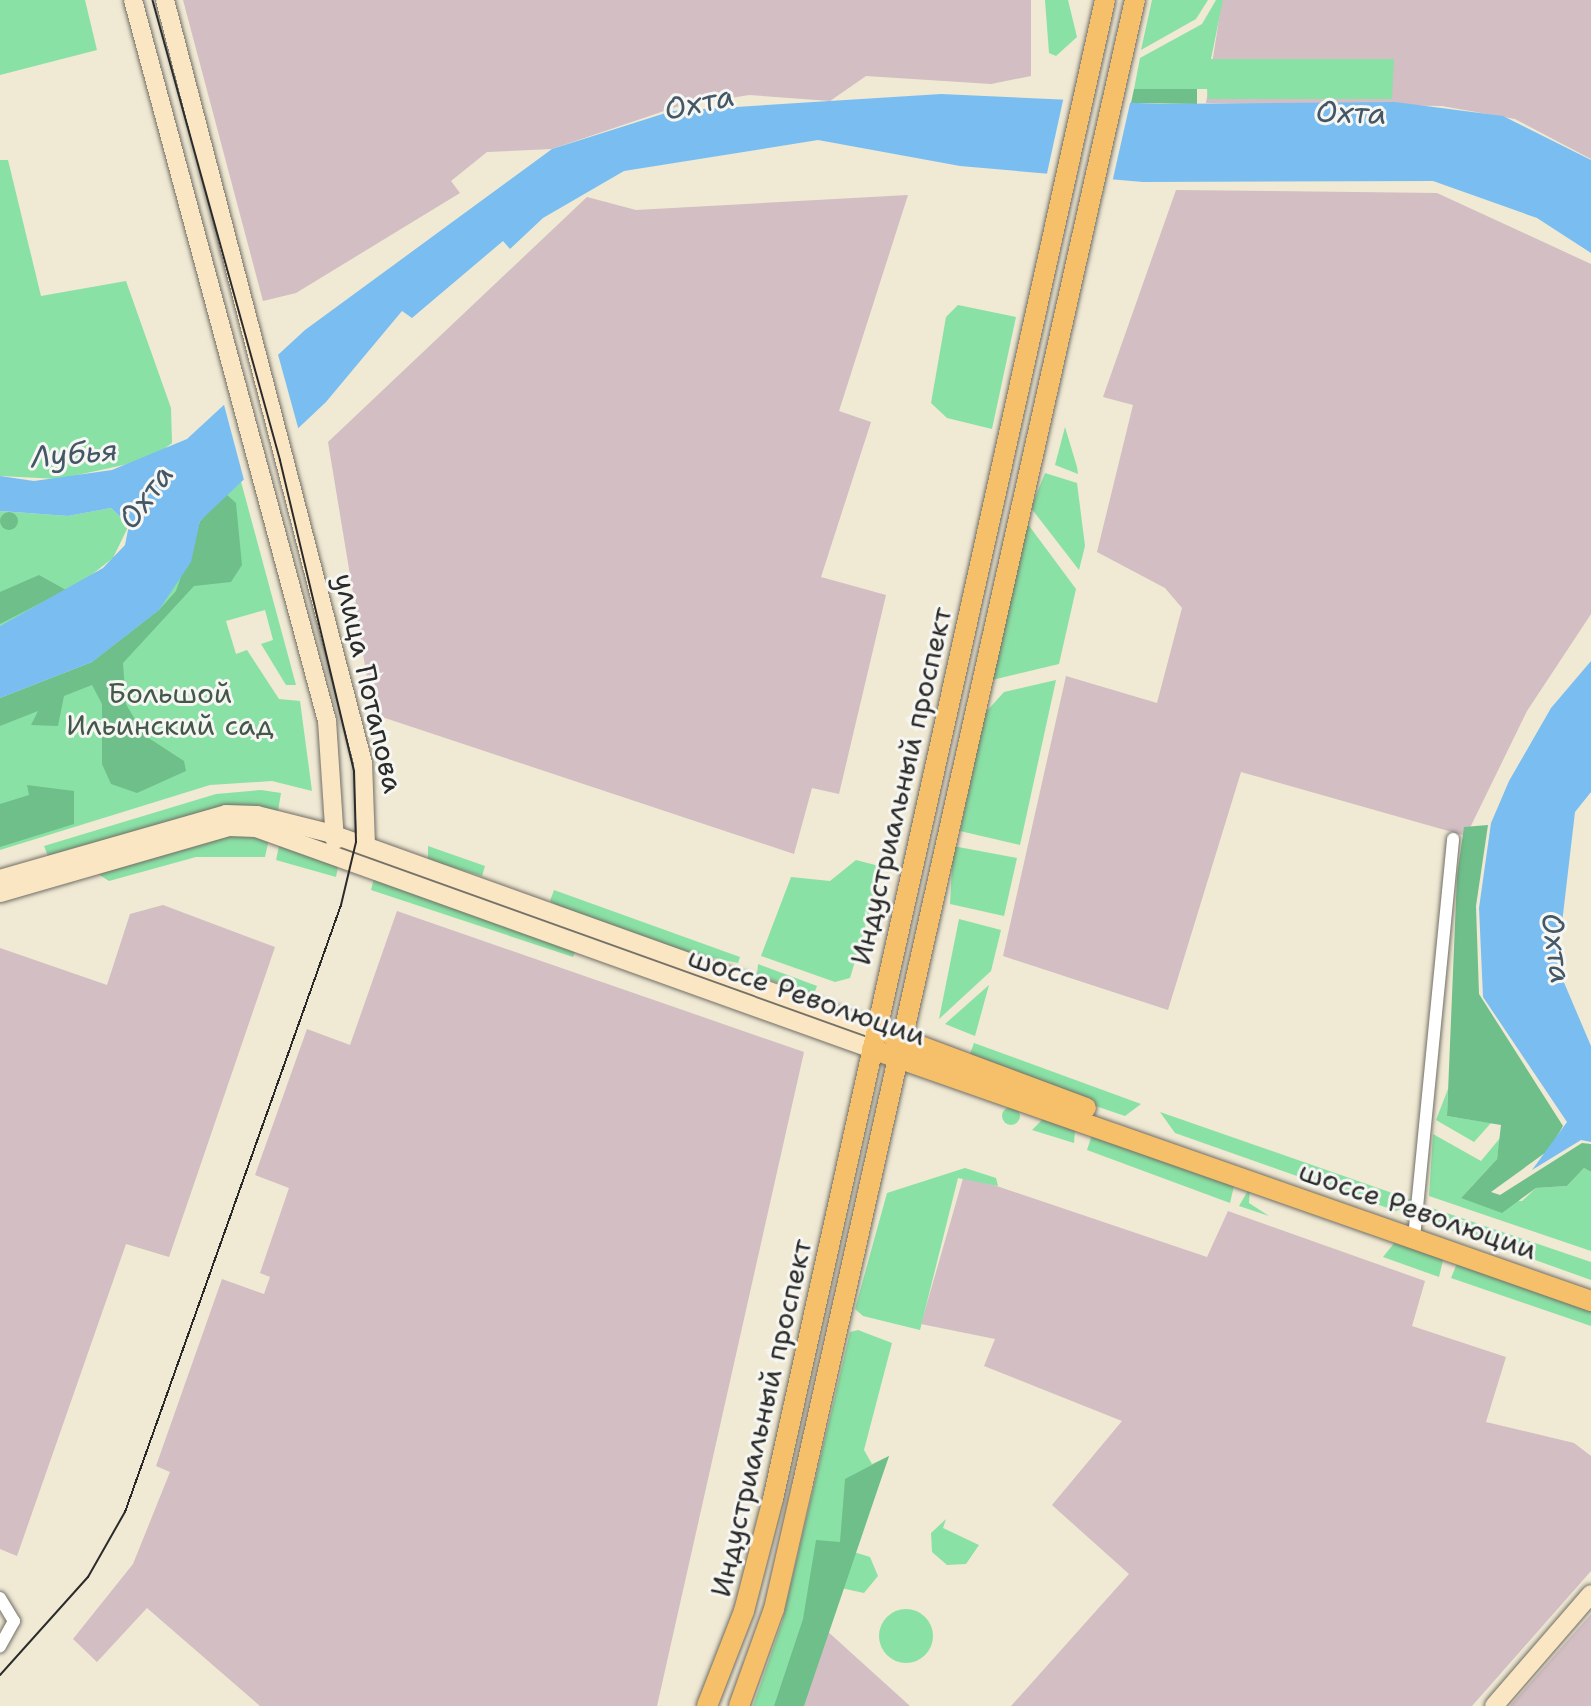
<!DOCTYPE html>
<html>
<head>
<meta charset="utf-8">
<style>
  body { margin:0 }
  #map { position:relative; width:1591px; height:1706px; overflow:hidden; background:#f0e9d4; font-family:"Shantell Sans",sans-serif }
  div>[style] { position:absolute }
  .industrial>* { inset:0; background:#d2bec3 }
  .green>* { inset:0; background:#8ae1a5 }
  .round { border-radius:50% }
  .forest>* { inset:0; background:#6fbf8a }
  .water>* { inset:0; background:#7abef1 }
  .pier>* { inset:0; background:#f0e9d4 }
  .roads { filter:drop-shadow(0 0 2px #706e66) drop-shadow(0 0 2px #706e66) }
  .street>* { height:12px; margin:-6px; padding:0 6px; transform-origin:6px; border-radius:6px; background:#fff }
  .secondary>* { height:18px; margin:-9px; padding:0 9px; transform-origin:9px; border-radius:9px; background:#fbe6c4 }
  .primary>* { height:20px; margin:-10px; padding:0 10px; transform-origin:10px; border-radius:10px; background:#f6c06b }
  .tram>* { height:2px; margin:-1px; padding:0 1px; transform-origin:1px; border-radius:1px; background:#2b2b2b }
  span { translate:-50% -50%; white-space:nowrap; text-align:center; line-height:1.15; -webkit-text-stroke:6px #f6f6f2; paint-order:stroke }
  .street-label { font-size:28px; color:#2b2b2b }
  .park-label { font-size:28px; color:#43584a }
  .water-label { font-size:30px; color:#435766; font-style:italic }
</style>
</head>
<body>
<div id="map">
  <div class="industrial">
    <div style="clip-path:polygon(183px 0,1031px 0,1031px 76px,991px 84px,866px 76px,830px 101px,749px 95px,676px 107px,552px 149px,487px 152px,451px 181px,460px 193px,296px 293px,263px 301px)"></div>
    <div style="clip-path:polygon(1222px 0,1591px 0,1591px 159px,1515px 119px,1442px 106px,1206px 103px)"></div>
    <div style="clip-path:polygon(1176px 190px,1437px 193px,1591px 264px,1591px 614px,1527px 711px,1466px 836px,1241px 772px,1168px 1010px,1003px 956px,1066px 676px,1157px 703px,1182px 608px,1165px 588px,1097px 552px,1133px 405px,1103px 397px)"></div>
    <div style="clip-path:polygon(908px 195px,839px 411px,871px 422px,821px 577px,886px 595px,839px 794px,812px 788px,794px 854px,373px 714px,328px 442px,587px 197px,636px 210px)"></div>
    <div style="clip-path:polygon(163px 905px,275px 947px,169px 1257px,126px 1244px,17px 1556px,0 1549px,0 948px,107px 985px,130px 914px)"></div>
    <div style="clip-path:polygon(397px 911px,804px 1052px,657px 1706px,260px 1706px,147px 1608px,97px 1662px,73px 1639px,133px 1564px,170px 1472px,156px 1466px,222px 1279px,264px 1294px,270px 1277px,260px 1273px,289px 1188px,255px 1175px,307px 1029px,350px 1045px)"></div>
    <div style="clip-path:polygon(964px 1175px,1207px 1257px,1228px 1211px,1425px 1281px,1412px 1326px,1506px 1357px,1486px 1422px,1574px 1443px,1591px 1456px,1591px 1571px,1472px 1706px,1011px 1706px,1129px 1574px,1052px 1505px,1122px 1421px,984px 1366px,995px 1339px,921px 1324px)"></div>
    <div style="clip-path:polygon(1591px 1614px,1591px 1706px,1510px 1706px)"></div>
    <div style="clip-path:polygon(826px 1630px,910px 1706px,804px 1706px)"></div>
  </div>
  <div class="green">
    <div style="clip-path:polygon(0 0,85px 0,97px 50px,0 75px)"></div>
    <div style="clip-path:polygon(1045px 0,1068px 0,1077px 37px,1056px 56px,1049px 53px)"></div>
    <div style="clip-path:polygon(1152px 0,1208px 0,1196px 19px,1141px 50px)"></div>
    <div style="clip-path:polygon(1216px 0,1223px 0,1211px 59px,1394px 59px,1392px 99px,1208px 99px,1207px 89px,1134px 89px,1140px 58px,1202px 24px)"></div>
    <div style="clip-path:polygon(0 160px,8px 160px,41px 296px,126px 281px,171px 408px,172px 443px,151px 459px,59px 479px,0 476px)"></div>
    <div style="clip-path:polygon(958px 305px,1016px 317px,992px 429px,947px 418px,931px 403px,946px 317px)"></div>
    <div style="clip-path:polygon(1065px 427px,1077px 467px,1078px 474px,1055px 465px)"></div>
    <div style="clip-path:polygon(1045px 473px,1077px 483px,1085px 546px,1079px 570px,1031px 508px)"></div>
    <div style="clip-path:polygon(240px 478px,296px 685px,286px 685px,261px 644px,273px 640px,265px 610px,226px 621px,236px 654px,247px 650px,279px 699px,300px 701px,312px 791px,272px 781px,210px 785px,0 850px,0 698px,92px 662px)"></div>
    <div style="clip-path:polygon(111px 508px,129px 525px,113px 558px,63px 597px,0 626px,0 511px,68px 516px)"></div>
    <div style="clip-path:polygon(1027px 523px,1076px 589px,1059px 664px,992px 680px)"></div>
    <div style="clip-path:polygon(1056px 680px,1020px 845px,960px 831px,985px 713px,1004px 692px)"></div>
    <div style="clip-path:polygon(261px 790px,281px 793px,278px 811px,222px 806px,48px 856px,44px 846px,216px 794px)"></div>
    <div style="clip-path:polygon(230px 835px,269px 839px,265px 857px,196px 857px,109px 881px,95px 872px)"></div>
    <div style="clip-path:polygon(280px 842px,339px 862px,336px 877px,276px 860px)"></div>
    <div style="clip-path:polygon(428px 846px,485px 866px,482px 876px,428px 860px)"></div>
    <div style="clip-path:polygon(953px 846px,1017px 858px,1004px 916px,950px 904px)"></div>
    <div style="clip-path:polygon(856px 860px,883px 867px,850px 978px,835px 982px,761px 956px,791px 877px,830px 881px)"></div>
    <div style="clip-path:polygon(375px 874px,576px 950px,573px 957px,371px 890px)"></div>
    <div style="clip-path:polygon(554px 890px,740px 957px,738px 963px,669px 949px,564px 910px,550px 901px)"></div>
    <div style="clip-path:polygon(959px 919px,1001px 930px,991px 971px,939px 1019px)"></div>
    <div style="clip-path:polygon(758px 964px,817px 986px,813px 996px,757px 975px)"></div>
    <div style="clip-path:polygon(989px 985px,975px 1036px,945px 1024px)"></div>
    <div style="clip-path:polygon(974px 1043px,1141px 1104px,1125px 1116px,1060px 1094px,970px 1054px)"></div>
    <div style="clip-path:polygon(1448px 1089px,1447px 1116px,1491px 1123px,1474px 1142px,1436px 1120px)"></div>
    <div class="round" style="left:1002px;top:1107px;width:18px;height:18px"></div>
    <div style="clip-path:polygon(1160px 1112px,1418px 1202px,1396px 1211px,1175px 1133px)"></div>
    <div style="clip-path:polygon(1044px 1118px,1075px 1131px,1074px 1143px,1032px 1130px)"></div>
    <div style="clip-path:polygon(1433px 1134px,1481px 1161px,1500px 1138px,1497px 1159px,1461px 1198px,1522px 1201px,1536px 1188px,1567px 1186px,1584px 1168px,1591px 1172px,1591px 1251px,1429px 1196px)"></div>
    <div style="clip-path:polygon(1092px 1135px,1234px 1186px,1230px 1203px,1087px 1150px)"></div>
    <div style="clip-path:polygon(965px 1168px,996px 1178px,998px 1186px,958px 1178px,920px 1330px,863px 1316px,855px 1309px,887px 1193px)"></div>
    <div style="clip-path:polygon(1250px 1187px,1249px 1203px,1269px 1216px,1239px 1206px)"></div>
    <div style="clip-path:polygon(1432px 1208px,1591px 1262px,1591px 1280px,1440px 1226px)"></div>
    <div style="clip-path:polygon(1395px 1242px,1444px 1256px,1439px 1277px,1383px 1257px)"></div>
    <div style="clip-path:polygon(1458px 1261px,1591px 1308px,1591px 1326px,1451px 1278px)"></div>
    <div style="clip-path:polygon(858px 1330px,892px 1343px,864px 1450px,872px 1464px,889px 1456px,854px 1552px,870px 1557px,878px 1576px,864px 1593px,841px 1588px,804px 1706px,753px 1706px,782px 1622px,850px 1332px)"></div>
    <div style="clip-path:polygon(946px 1519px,943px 1528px,979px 1545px,966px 1564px,947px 1565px,932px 1552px,931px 1533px)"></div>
    <div class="round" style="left:879px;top:1609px;width:54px;height:54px"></div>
  </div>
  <div class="forest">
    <div style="clip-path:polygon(1134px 89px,1197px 89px,1197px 104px,1131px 103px)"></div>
    <div style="clip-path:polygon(225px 493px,236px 503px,242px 565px,231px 582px,194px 586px,123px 663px,126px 704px,144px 735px,184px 761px,186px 771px,137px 793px,111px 784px,102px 764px,102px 704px,92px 685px,64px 696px,58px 726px,31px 725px,38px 711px,0 726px,0 698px,92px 662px,159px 610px,176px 591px,200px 521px)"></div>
    <div class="round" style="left:0;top:512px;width:18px;height:18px"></div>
    <div style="clip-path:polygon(39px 575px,66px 590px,0 624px,0 592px)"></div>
    <div style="clip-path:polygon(27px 785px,74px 791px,74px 824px,0 847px,0 804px,29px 795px)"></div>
    <div style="clip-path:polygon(1488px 825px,1476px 906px,1479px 994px,1563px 1126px,1549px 1150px,1491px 1192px,1500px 1195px,1582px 1143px,1591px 1144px,1591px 1172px,1584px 1168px,1567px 1186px,1536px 1188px,1502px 1213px,1461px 1198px,1497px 1159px,1501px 1125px,1447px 1116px,1457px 876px,1464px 827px)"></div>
    <div style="clip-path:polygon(889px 1456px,804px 1706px,774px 1706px,803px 1619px,816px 1540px,840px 1542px,845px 1479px)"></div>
  </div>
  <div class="water">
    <div style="clip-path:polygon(941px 94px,1161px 104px,1395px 102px,1503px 116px,1591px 160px,1591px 253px,1537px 218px,1433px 181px,1143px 182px,960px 166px,818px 140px,624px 171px,543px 218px,510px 249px,503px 241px,412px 318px,402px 311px,326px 402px,200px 521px,191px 562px,159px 610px,92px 662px,0 698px,0 626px,103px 568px,125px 545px,129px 525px,111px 508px,68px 516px,0 511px,0 476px,34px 481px,112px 470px,187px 439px,305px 330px,552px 149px,672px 111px)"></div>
    <div style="clip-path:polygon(1591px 661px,1591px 792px,1575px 812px,1557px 966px,1591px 1046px,1591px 1142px,1581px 1140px,1532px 1170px,1567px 1122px,1483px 997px,1479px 908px,1491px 823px,1509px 781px,1551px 708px)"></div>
  </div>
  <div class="pier">
    <div style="clip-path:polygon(1064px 96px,1131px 99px,1112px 183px,1046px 178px)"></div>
    <div style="clip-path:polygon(277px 351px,299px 431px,244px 480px,223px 401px)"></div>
  </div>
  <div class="roads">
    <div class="street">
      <div style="left:1414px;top:1238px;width:401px;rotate:-84.4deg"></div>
      <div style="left:0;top:1598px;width:27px;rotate:59deg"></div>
      <div style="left:14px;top:1621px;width:29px;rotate:119deg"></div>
    </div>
    <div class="secondary">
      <div style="left:133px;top:0;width:747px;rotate:74.94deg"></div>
      <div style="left:327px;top:721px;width:120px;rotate:86.2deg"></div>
      <div style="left:165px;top:0;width:788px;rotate:75.45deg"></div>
      <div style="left:363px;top:763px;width:83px;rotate:87.9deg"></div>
      <div style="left:0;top:879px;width:235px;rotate:-16deg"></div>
      <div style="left:226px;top:814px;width:31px;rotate:2deg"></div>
      <div style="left:257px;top:815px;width:74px;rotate:14deg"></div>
      <div style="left:329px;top:833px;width:580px;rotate:19.75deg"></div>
      <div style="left:0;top:893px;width:238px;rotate:-16.1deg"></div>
      <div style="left:229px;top:827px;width:27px;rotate:2deg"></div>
      <div style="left:256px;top:828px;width:654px;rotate:19.74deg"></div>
      <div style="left:1494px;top:1706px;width:148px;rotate:-49.1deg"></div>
    </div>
    <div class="primary">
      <div style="left:891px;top:1035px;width:208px;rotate:20.5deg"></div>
      <div style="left:872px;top:1049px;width:762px;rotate:19.31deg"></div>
      <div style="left:707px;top:1706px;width:102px;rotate:-68.7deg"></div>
      <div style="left:744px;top:1611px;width:116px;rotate:-75.5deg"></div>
      <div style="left:773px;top:1499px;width:1535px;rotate:-77.51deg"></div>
      <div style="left:739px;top:1706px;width:103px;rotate:-70.2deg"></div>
      <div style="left:774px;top:1609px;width:125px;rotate:-77.1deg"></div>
      <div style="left:802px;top:1487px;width:1524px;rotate:-77.38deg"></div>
    </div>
  </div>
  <div class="tram">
    <div style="left:0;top:1675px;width:132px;rotate:-48.1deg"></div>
    <div style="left:88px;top:1577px;width:75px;rotate:-60.4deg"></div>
    <div style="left:125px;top:1512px;width:644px;rotate:-70.41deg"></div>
    <div style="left:341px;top:905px;width:65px;rotate:-76.6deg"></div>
    <div style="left:356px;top:842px;width:71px;rotate:-91.6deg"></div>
    <div style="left:354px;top:771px;width:320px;rotate:-103.4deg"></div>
    <div style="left:280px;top:460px;width:477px;rotate:-105.5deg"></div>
  </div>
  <div class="street-label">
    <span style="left:369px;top:683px;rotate:77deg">улица Потапова</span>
    <span style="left:901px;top:786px;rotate:-77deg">Индустриальный проспект</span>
    <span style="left:807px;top:996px;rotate:19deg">шоссе Революции</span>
    <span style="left:1418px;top:1210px;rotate:19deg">шоссе Революции</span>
    <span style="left:761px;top:1418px;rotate:-77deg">Индустриальный проспект</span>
  </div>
  <div class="park-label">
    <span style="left:170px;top:709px">Большой<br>Ильинский сад</span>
  </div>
  <div class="water-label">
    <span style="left:699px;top:103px;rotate:-12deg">Охта</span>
    <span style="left:1351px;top:113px;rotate:2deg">Охта</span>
    <span style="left:74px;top:454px;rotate:-5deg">Лубья</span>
    <span style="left:146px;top:497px;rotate:-54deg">Охта</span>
    <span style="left:1556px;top:948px;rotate:82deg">Охта</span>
  </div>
</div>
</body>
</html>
